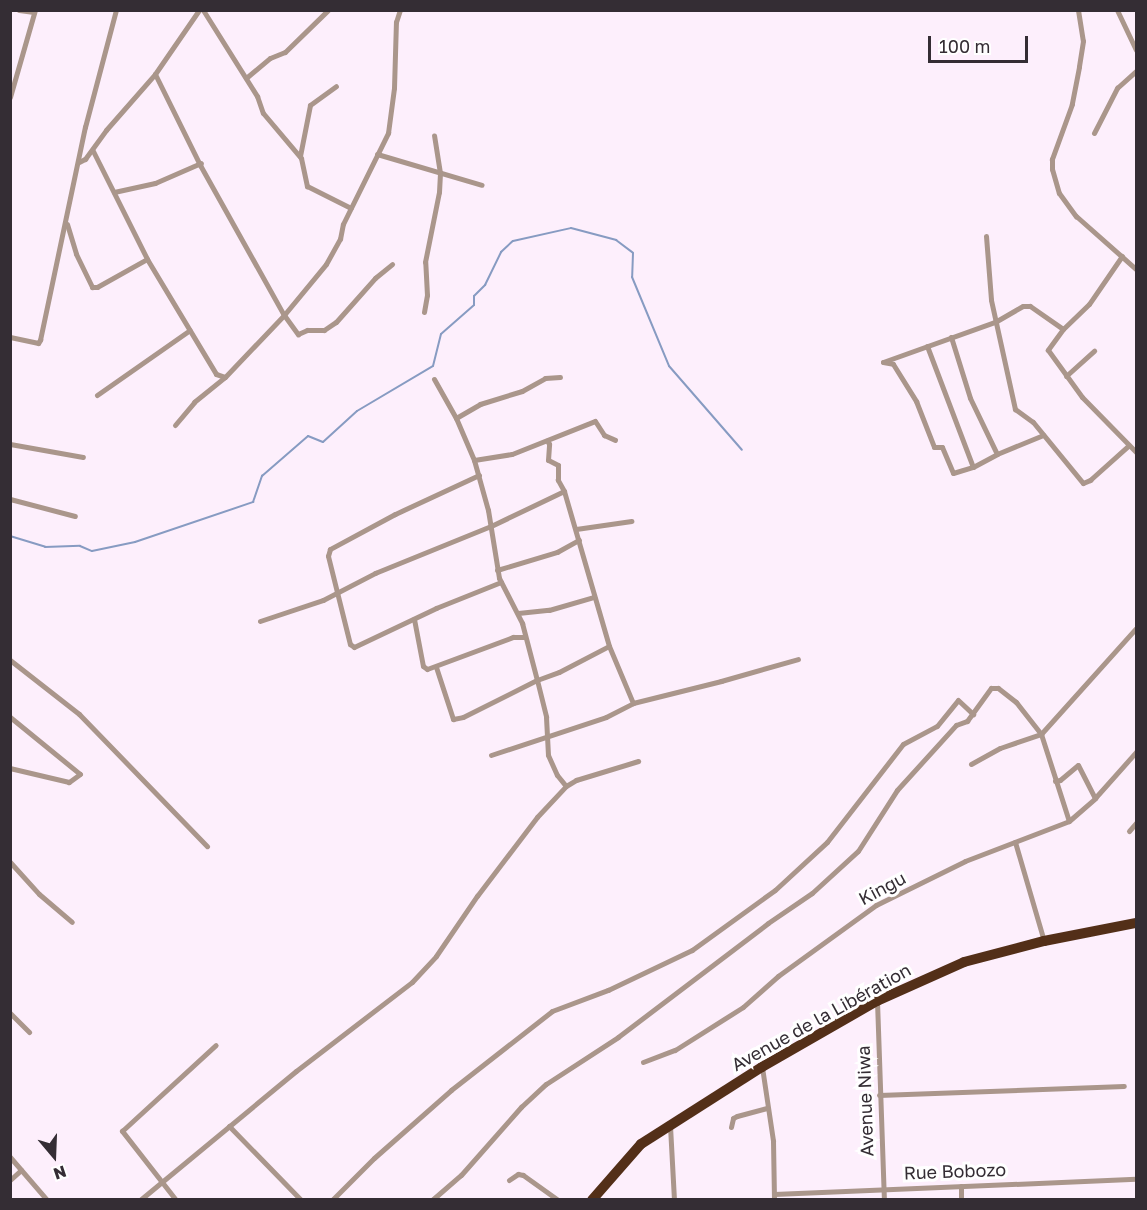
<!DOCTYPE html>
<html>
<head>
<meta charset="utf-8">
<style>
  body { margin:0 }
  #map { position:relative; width:1147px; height:1210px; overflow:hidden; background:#fdeffc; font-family:"Golos Text",sans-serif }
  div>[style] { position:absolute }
  .stream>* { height:2px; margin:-1px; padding:0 1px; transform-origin:1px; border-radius:1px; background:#879bc2 }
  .street>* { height:5px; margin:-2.5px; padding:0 2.5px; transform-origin:2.5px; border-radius:2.5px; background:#aa968b }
  .highway>* { height:10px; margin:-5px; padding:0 5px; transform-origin:5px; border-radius:5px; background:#532f18 }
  span { translate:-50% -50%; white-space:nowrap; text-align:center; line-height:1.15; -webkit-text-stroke:6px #fff; paint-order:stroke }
  .street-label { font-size:18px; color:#342d34 }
  .frame { position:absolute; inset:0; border:12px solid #342d34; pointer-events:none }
  .north { position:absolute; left:24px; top:1126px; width:60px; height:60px; -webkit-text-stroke:4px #fff; paint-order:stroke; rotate:161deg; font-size:16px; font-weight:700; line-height:24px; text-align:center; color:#342d34 }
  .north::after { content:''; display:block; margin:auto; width:21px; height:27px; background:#342d34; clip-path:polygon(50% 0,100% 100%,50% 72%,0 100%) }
  .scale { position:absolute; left:928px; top:36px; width:100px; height:27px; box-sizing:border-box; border:3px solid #342d34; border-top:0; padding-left:8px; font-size:18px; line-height:21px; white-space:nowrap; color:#342d34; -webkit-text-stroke:4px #fff; paint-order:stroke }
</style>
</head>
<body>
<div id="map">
  <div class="stream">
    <div style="left:10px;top:536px;width:37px;rotate:17deg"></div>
    <div style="left:45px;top:547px;width:35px;rotate:-2deg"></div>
    <div style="left:80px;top:546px;width:13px;rotate:23deg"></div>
    <div style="left:92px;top:551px;width:44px;rotate:-11.8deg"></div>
    <div style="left:135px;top:542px;width:125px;rotate:-18.7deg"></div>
    <div style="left:253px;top:502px;width:28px;rotate:-71deg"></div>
    <div style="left:262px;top:476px;width:61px;rotate:-41deg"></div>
    <div style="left:308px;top:436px;width:16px;rotate:22deg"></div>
    <div style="left:323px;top:442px;width:46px;rotate:-42.4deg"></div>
    <div style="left:357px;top:411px;width:88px;rotate:-30.6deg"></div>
    <div style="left:433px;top:366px;width:33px;rotate:-76deg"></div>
    <div style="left:441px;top:334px;width:44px;rotate:-41.3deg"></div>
    <div style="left:474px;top:305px;width:9px;rotate:-90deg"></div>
    <div style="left:474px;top:296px;width:16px;rotate:-45deg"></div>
    <div style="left:485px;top:285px;width:37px;rotate:-64deg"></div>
    <div style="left:501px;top:252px;width:16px;rotate:-43deg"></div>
    <div style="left:513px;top:241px;width:59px;rotate:-12.6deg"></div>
    <div style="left:571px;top:228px;width:47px;rotate:14.9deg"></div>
    <div style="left:616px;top:240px;width:21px;rotate:37deg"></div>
    <div style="left:633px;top:253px;width:24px;rotate:92deg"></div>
    <div style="left:632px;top:277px;width:96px;rotate:67.4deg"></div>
    <div style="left:669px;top:366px;width:111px;rotate:49deg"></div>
  </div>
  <div class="street">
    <div style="left:19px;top:10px;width:15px;rotate:8deg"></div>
    <div style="left:203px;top:10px;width:102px;rotate:57.9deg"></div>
    <div style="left:257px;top:96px;width:18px;rotate:71deg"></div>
    <div style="left:263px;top:113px;width:59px;rotate:49.8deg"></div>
    <div style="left:301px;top:158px;width:29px;rotate:78deg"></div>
    <div style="left:307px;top:186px;width:49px;rotate:26.6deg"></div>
    <div style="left:1078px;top:10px;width:31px;rotate:81deg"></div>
    <div style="left:1083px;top:41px;width:26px;rotate:99deg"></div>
    <div style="left:1079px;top:67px;width:38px;rotate:101deg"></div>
    <div style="left:1072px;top:104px;width:59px;rotate:110deg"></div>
    <div style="left:1052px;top:159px;width:10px;rotate:90deg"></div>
    <div style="left:1052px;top:169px;width:25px;rotate:74deg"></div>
    <div style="left:1059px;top:193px;width:29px;rotate:54deg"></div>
    <div style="left:1076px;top:216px;width:80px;rotate:41.5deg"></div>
    <div style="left:1117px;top:10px;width:44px;rotate:64.6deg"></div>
    <div style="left:155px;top:74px;width:102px;rotate:63.7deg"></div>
    <div style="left:200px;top:165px;width:172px;rotate:60.8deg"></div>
    <div style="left:284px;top:315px;width:24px;rotate:54deg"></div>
    <div style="left:298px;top:334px;width:10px;rotate:-24deg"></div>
    <div style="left:307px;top:330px;width:17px"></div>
    <div style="left:324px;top:330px;width:14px;rotate:-34deg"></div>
    <div style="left:336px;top:322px;width:59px;rotate:-48.4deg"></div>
    <div style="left:375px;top:278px;width:22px;rotate:-39deg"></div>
    <div style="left:246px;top:78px;width:31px;rotate:-40deg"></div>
    <div style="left:270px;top:58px;width:16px;rotate:-22deg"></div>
    <div style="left:285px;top:52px;width:60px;rotate:-44.3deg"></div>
    <div style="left:10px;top:97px;width:91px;rotate:-74deg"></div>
    <div style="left:1094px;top:133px;width:51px;rotate:-62.9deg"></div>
    <div style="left:1117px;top:88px;width:25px;rotate:-42deg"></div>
    <div style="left:93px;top:151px;width:121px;rotate:63.4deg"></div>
    <div style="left:147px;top:259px;width:134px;rotate:59deg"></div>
    <div style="left:216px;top:374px;width:9px;rotate:18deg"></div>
    <div style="left:377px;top:154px;width:109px;rotate:16.4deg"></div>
    <div style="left:300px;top:156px;width:52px;rotate:-78.9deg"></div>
    <div style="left:310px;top:105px;width:32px;rotate:-36deg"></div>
    <div style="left:79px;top:162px;width:7px;rotate:-27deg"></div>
    <div style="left:85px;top:159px;width:36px;rotate:-54deg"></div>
    <div style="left:106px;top:130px;width:74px;rotate:-48.8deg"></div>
    <div style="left:155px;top:74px;width:78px;rotate:-55.5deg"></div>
    <div style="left:114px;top:192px;width:42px;rotate:-12.4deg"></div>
    <div style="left:155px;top:183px;width:50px;rotate:-23.5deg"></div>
    <div style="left:67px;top:224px;width:31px;rotate:73deg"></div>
    <div style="left:76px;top:254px;width:37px;rotate:64deg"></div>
    <div style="left:92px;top:287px;width:5px"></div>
    <div style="left:97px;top:287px;width:57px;rotate:-29.2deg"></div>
    <div style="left:986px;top:236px;width:64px;rotate:85.5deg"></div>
    <div style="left:991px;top:300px;width:112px;rotate:77.6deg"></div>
    <div style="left:1015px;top:409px;width:22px;rotate:36deg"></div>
    <div style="left:1033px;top:422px;width:79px;rotate:50.7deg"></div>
    <div style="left:1083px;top:483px;width:8px;rotate:-23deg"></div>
    <div style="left:1090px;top:480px;width:52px;rotate:-41.9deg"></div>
    <div style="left:1122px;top:256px;width:58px;rotate:124.5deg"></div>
    <div style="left:1089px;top:304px;width:36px;rotate:136deg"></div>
    <div style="left:1063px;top:329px;width:26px;rotate:126deg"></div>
    <div style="left:1048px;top:350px;width:58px;rotate:54.1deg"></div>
    <div style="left:1082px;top:397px;width:77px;rotate:45.5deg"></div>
    <div style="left:424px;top:312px;width:17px;rotate:-80deg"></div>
    <div style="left:427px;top:295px;width:33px;rotate:-93deg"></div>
    <div style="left:425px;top:262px;width:71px;rotate:-78.7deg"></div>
    <div style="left:439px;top:192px;width:19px;rotate:-87deg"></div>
    <div style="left:440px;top:173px;width:38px;rotate:-99deg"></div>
    <div style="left:10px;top:337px;width:29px;rotate:12deg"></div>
    <div style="left:38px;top:343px;width:4px;rotate:-56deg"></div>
    <div style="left:40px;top:340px;width:218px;rotate:-78.1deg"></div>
    <div style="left:85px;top:127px;width:121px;rotate:-75.2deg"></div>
    <div style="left:951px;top:337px;width:64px;rotate:72.7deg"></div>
    <div style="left:970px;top:398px;width:62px;rotate:64.3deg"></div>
    <div style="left:997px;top:454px;width:50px;rotate:-22.4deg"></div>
    <div style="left:927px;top:346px;width:129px;rotate:69.2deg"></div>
    <div style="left:973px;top:467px;width:27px;rotate:-28deg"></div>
    <div style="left:883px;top:362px;width:119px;rotate:-19.7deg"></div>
    <div style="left:995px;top:322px;width:32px;rotate:-30deg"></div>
    <div style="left:1023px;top:306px;width:7px"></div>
    <div style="left:1030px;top:306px;width:40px;rotate:34.9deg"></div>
    <div style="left:883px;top:362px;width:10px;rotate:11deg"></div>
    <div style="left:893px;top:364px;width:44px;rotate:58.1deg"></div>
    <div style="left:916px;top:401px;width:49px;rotate:68.6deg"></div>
    <div style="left:934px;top:447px;width:8px"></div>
    <div style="left:942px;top:447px;width:28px;rotate:67deg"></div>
    <div style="left:953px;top:473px;width:21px;rotate:-17deg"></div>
    <div style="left:1066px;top:376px;width:38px;rotate:-42deg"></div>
    <div style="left:434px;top:379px;width:45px;rotate:60.6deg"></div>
    <div style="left:456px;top:418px;width:46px;rotate:66.8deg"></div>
    <div style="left:474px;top:460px;width:52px;rotate:74.4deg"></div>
    <div style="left:488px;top:510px;width:69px;rotate:80.8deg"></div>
    <div style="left:499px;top:578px;width:51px;rotate:62.9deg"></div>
    <div style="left:522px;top:623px;width:59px;rotate:75.3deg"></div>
    <div style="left:537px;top:680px;width:23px;rotate:-20deg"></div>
    <div style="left:559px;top:672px;width:56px;rotate:-27.5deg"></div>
    <div style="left:609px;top:646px;width:161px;rotate:-106.2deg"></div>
    <div style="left:564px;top:491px;width:13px;rotate:-119deg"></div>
    <div style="left:558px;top:480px;width:15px;rotate:-90deg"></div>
    <div style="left:558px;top:465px;width:11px;rotate:-153deg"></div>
    <div style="left:548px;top:460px;width:16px;rotate:-86deg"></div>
    <div style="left:549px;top:444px;width:4px;rotate:-117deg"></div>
    <div style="left:97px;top:395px;width:113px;rotate:-35deg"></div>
    <div style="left:456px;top:418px;width:28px;rotate:-30deg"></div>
    <div style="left:480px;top:404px;width:44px;rotate:-17.2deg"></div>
    <div style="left:522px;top:391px;width:26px;rotate:-29deg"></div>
    <div style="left:545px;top:378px;width:15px;rotate:-4deg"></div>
    <div style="left:175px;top:425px;width:30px;rotate:-50deg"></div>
    <div style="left:194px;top:402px;width:40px;rotate:-39deg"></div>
    <div style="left:225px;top:377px;width:86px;rotate:-46.4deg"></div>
    <div style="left:284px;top:315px;width:66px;rotate:-50.5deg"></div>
    <div style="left:326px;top:264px;width:29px;rotate:-61deg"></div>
    <div style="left:340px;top:239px;width:15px;rotate:-79deg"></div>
    <div style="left:343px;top:224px;width:102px;rotate:-63.7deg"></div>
    <div style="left:388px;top:133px;width:45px;rotate:-82.4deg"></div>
    <div style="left:394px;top:88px;width:66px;rotate:-88.3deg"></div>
    <div style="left:396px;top:22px;width:13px;rotate:-72deg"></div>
    <div style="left:10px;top:444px;width:74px;rotate:10.1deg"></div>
    <div style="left:474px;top:460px;width:38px;rotate:-9deg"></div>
    <div style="left:512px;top:454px;width:89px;rotate:-21.7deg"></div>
    <div style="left:595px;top:421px;width:17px;rotate:57deg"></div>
    <div style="left:604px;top:435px;width:12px;rotate:24deg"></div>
    <div style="left:479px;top:475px;width:93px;rotate:155.1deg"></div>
    <div style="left:395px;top:514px;width:74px;rotate:151.7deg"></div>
    <div style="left:330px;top:549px;width:7px;rotate:106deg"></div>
    <div style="left:328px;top:556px;width:91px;rotate:76deg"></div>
    <div style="left:350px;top:644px;width:5px;rotate:37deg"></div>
    <div style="left:354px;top:647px;width:91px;rotate:-25.4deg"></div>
    <div style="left:436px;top:608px;width:70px;rotate:-21.8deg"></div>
    <div style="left:10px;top:499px;width:67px;rotate:14.7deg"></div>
    <div style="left:576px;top:529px;width:56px;rotate:-8.3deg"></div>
    <div style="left:497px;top:570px;width:63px;rotate:-16.7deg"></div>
    <div style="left:557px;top:552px;width:25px;rotate:-29deg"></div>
    <div style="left:518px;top:613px;width:31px;rotate:-6deg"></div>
    <div style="left:549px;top:610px;width:47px;rotate:-16.1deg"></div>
    <div style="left:414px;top:619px;width:48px;rotate:79.2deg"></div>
    <div style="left:423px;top:666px;width:5px;rotate:37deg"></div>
    <div style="left:427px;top:669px;width:92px;rotate:-20.4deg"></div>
    <div style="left:513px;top:637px;width:12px"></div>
    <div style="left:260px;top:621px;width:66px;rotate:-18.4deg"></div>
    <div style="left:323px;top:600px;width:59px;rotate:-27.4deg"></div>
    <div style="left:375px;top:573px;width:125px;rotate:-22.1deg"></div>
    <div style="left:491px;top:526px;width:81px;rotate:-25.6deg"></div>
    <div style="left:609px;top:646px;width:62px;rotate:67.2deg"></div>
    <div style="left:10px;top:660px;width:88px;rotate:38deg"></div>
    <div style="left:79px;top:714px;width:184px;rotate:45.9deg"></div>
    <div style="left:436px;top:667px;width:55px;rotate:71.9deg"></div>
    <div style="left:453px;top:719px;width:10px;rotate:-11deg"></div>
    <div style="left:463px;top:717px;width:83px;rotate:-26.6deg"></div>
    <div style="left:537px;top:680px;width:38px;rotate:76deg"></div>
    <div style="left:546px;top:717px;width:38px;rotate:87deg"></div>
    <div style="left:548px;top:755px;width:22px;rotate:66deg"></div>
    <div style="left:557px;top:775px;width:14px;rotate:51deg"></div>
    <div style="left:10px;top:717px;width:90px;rotate:39.2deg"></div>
    <div style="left:80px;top:774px;width:14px;rotate:144deg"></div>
    <div style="left:69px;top:782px;width:61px;rotate:-166.7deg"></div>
    <div style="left:491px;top:755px;width:121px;rotate:-18.3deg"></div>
    <div style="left:606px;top:717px;width:30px;rotate:-27deg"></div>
    <div style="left:633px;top:703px;width:91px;rotate:-14deg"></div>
    <div style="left:721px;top:681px;width:80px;rotate:-15.9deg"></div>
    <div style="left:971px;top:764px;width:33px;rotate:-29deg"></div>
    <div style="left:1000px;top:748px;width:43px;rotate:-18.9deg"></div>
    <div style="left:1041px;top:734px;width:142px;rotate:-48.1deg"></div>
    <div style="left:1055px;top:781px;width:5px;rotate:-11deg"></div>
    <div style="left:1060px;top:780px;width:23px;rotate:-40deg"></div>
    <div style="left:1078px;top:765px;width:37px;rotate:63deg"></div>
    <div style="left:1129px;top:831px;width:11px;rotate:-49deg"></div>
    <div style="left:1015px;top:842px;width:103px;rotate:73.7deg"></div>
    <div style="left:10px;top:862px;width:43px;rotate:47.8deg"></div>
    <div style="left:39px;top:894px;width:43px;rotate:40.3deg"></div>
    <div style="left:877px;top:1001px;width:199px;rotate:88deg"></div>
    <div style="left:10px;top:1013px;width:27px;rotate:45deg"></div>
    <div style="left:643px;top:1062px;width:34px;rotate:-21deg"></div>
    <div style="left:675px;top:1050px;width:80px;rotate:-32.3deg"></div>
    <div style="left:743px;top:1007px;width:47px;rotate:-41.5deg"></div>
    <div style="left:778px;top:976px;width:121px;rotate:-35.9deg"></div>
    <div style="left:876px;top:905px;width:99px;rotate:-26.3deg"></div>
    <div style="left:965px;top:861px;width:111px;rotate:-21deg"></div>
    <div style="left:1069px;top:821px;width:35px;rotate:-41deg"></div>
    <div style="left:1095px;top:798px;width:62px;rotate:-48.3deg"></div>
    <div style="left:762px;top:1067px;width:75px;rotate:81.5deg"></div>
    <div style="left:773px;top:1141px;width:59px;rotate:89deg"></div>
    <div style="left:879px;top:1095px;width:245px;rotate:-2.1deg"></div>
    <div style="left:229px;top:1126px;width:103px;rotate:45.8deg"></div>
    <div style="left:670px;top:1126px;width:74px;rotate:86.9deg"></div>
    <div style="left:731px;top:1127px;width:9px;rotate:-77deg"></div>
    <div style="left:733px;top:1118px;width:4px;rotate:-27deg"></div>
    <div style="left:737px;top:1116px;width:31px;rotate:-15deg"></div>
    <div style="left:10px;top:1157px;width:57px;rotate:49.3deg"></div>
    <div style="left:10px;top:1180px;width:15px;rotate:-42deg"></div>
    <div style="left:509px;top:1180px;width:11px;rotate:-34deg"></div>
    <div style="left:518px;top:1174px;width:5px;rotate:11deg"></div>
    <div style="left:523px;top:1175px;width:43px;rotate:35.5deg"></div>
    <div style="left:961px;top:1186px;width:14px;rotate:90deg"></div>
    <div style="left:774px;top:1194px;width:362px;rotate:-2.4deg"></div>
    <div style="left:140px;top:1200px;width:202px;rotate:-39.6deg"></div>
    <div style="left:296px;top:1071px;width:146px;rotate:-37.5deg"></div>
    <div style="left:412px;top:982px;width:35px;rotate:-47deg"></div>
    <div style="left:436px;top:956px;width:73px;rotate:-55.7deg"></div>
    <div style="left:477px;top:896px;width:99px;rotate:-52.8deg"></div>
    <div style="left:537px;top:817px;width:42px;rotate:-46.9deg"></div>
    <div style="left:566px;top:786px;width:12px;rotate:-31deg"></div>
    <div style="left:576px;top:780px;width:65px;rotate:-17deg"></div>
    <div style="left:176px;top:1200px;width:88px;rotate:-128deg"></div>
    <div style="left:122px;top:1131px;width:127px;rotate:-42.5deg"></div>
    <div style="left:332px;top:1200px;width:59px;rotate:-45deg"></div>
    <div style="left:374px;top:1158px;width:103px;rotate:-41.4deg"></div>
    <div style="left:451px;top:1090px;width:128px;rotate:-38deg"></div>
    <div style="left:552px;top:1011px;width:60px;rotate:-20.6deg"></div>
    <div style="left:608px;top:990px;width:93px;rotate:-25.5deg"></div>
    <div style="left:692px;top:950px;width:102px;rotate:-35.9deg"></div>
    <div style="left:775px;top:890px;width:71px;rotate:-42.7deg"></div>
    <div style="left:827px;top:842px;width:124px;rotate:-52.2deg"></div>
    <div style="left:903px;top:744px;width:38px;rotate:-28deg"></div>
    <div style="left:937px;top:726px;width:33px;rotate:-51deg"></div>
    <div style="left:958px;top:700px;width:21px;rotate:43deg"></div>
    <div style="left:432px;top:1200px;width:38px;rotate:-41deg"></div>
    <div style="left:461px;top:1175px;width:91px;rotate:-48.6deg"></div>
    <div style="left:521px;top:1107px;width:34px;rotate:-43deg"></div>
    <div style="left:546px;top:1084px;width:86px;rotate:-33.1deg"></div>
    <div style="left:618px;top:1037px;width:188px;rotate:-37.2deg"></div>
    <div style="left:768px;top:923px;width:53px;rotate:-34.3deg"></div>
    <div style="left:812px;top:893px;width:62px;rotate:-42.4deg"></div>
    <div style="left:858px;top:851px;width:72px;rotate:-57.4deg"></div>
    <div style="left:897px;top:790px;width:88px;rotate:-47.8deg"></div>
    <div style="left:956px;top:725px;width:12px;rotate:-20deg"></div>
    <div style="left:967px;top:721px;width:41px;rotate:-54deg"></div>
    <div style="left:991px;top:688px;width:7px"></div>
    <div style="left:998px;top:688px;width:23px;rotate:38deg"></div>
    <div style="left:1016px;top:702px;width:41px;rotate:52deg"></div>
    <div style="left:1041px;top:734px;width:91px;rotate:72.2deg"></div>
  </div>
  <div class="highway">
    <div style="left:592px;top:1200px;width:74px;rotate:-48.8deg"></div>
    <div style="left:641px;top:1144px;width:143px;rotate:-32.5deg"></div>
    <div style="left:762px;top:1067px;width:133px;rotate:-29.9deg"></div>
    <div style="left:877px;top:1001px;width:95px;rotate:-24.1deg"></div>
    <div style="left:964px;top:962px;width:83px;rotate:-14.7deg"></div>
    <div style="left:1044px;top:941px;width:94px;rotate:-11.1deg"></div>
  </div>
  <div class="street-label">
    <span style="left:882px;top:888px;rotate:-28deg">Kingu</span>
    <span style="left:821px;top:1017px;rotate:-29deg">Avenue de la Libération</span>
    <span style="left:865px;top:1101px;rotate:-92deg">Avenue Niwa</span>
    <span style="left:955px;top:1171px;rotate:-2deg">Rue Bobozo</span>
  </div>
  <div class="frame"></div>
  <div class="north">N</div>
  <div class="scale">100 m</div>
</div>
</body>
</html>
